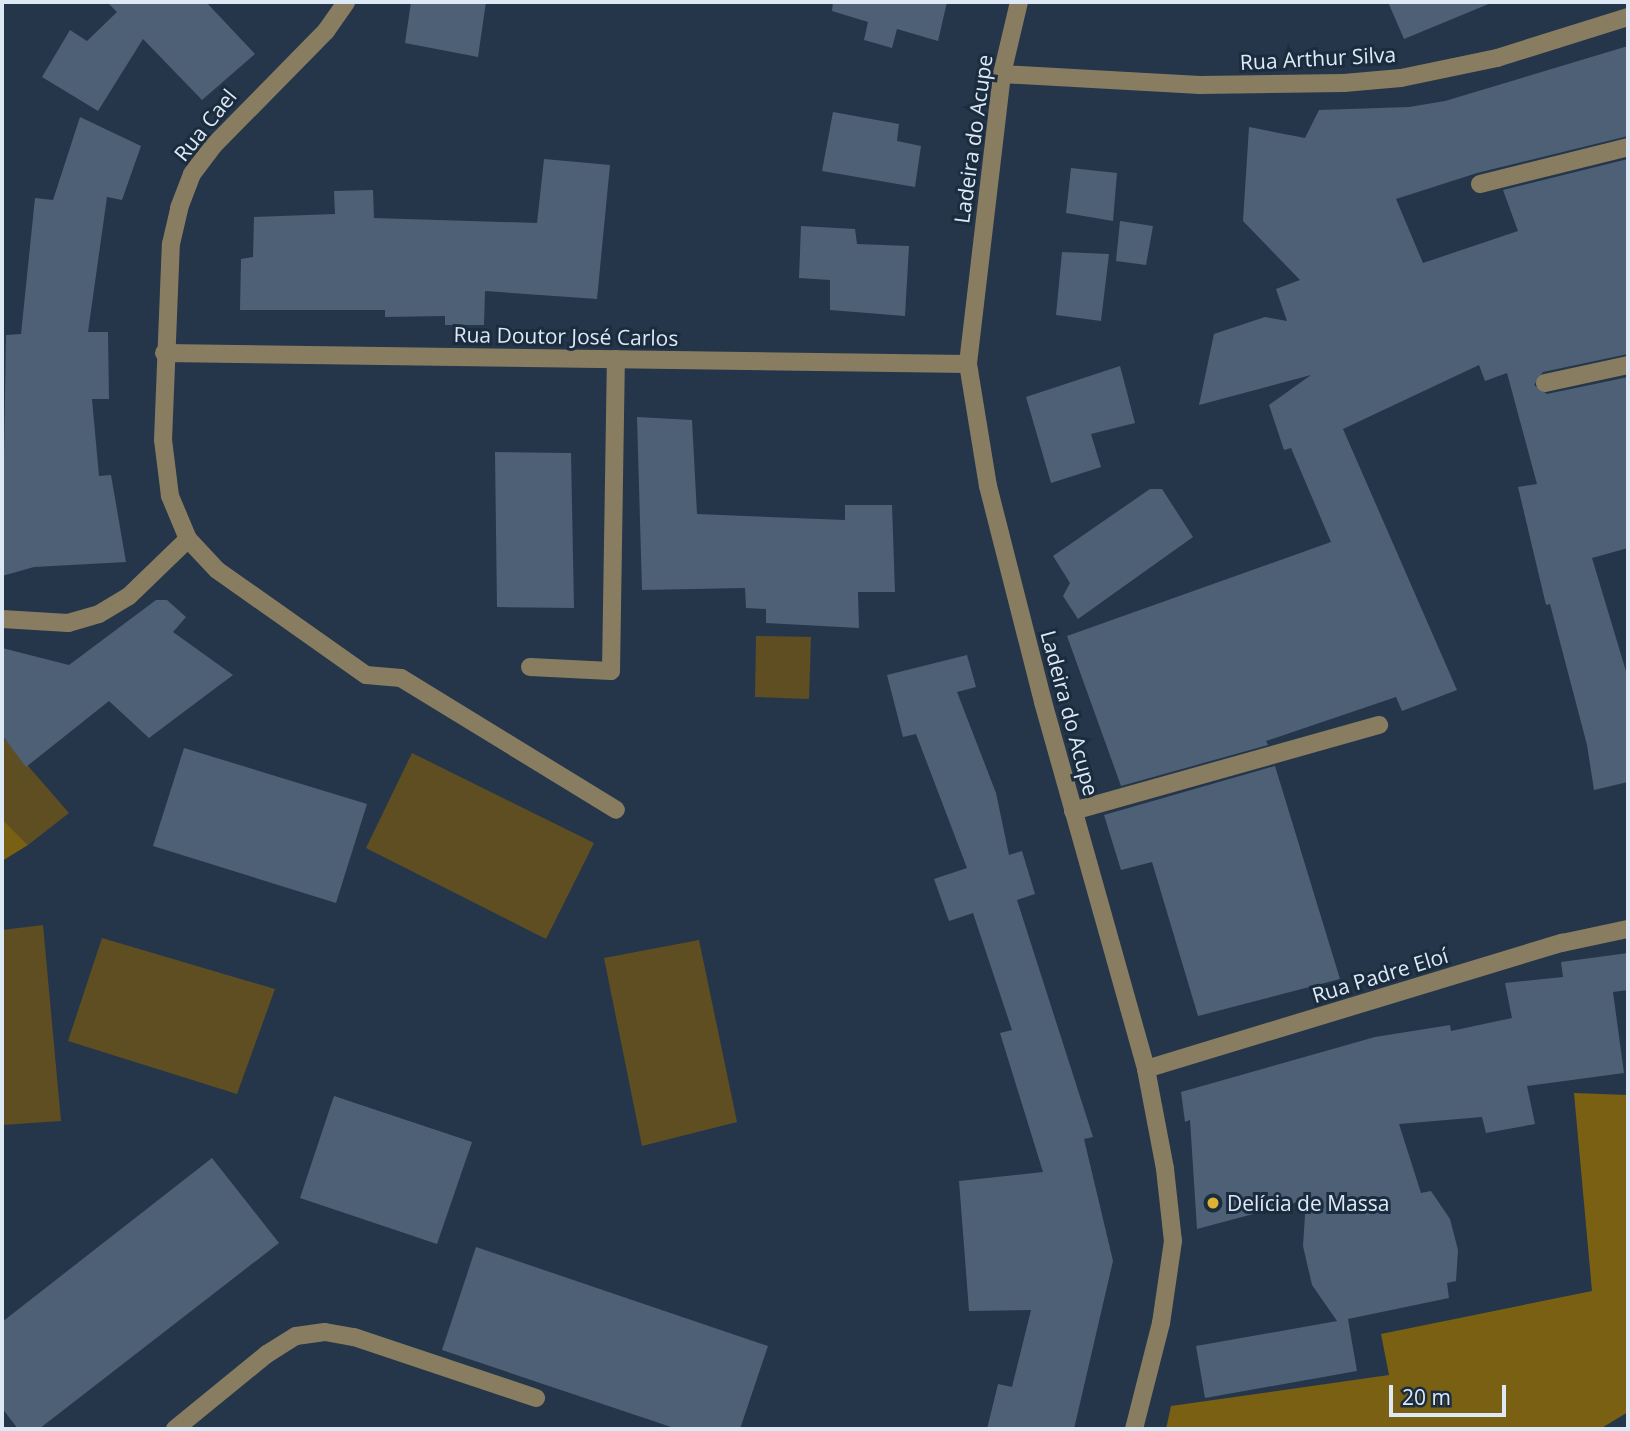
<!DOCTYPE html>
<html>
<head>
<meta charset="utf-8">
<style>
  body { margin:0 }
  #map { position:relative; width:1630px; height:1431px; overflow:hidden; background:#25364a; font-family:"Open Sans",sans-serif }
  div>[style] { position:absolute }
  .green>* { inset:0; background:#5f4e22 }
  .forest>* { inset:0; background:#7a6012 }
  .building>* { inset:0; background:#4d6076 }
  .minor>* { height:18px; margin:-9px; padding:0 9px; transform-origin:9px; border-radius:9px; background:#897d61 }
  .dots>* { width:19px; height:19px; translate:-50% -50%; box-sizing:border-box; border:4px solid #1b2c3f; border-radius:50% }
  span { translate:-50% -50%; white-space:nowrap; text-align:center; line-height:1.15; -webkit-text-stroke:6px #1b2c3f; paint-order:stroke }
  .street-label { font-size:21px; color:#dee9f6 }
  .poi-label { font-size:21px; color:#dee9f6 }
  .left { translate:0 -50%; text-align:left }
  .frame { position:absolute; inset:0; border:4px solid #dee9f6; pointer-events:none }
  .scale { position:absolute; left:1389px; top:1385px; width:117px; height:32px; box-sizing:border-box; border:4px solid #dee9f6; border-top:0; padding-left:9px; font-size:21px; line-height:24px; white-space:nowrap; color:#dee9f6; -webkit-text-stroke:5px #1b2c3f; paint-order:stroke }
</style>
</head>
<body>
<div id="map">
  <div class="green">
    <div style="clip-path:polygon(756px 636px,811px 637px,809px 699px,755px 697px)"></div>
    <div style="clip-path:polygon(2px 736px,69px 813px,28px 845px,2px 819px)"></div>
    <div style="clip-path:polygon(412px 753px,594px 843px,546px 939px,366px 848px)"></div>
    <div style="clip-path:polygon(43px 925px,61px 1121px,2px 1125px,2px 930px)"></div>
    <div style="clip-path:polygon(102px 938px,275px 989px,237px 1094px,68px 1041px)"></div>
    <div style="clip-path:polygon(699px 940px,737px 1122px,642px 1146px,604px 958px)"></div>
  </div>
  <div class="forest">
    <div style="clip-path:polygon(2px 819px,28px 845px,2px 861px)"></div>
    <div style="clip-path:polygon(1574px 1093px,1628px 1095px,1628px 1412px,1600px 1429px,1166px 1429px,1171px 1406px,1389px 1375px,1381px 1334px,1592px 1291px)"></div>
  </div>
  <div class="building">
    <div style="clip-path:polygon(107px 2px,206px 2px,255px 54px,202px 100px,143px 39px,98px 111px,42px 77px,70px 30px,87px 41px,117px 12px)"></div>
    <div style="clip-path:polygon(411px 2px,486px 2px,478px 57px,405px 43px)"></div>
    <div style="clip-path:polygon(833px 2px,947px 2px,938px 41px,897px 29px,892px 48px,864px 40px,868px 22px,832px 11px)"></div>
    <div style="clip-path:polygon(1388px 2px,1491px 2px,1491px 3px,1404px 39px)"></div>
    <div style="clip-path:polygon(1628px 46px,1628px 136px,1477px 173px,1396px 199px,1423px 263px,1518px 231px,1503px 190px,1628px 159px,1628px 354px,1543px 372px,1534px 385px,1547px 394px,1628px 377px,1628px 548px,1592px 558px,1628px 678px,1628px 782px,1594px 790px,1587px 745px,1550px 604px,1546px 605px,1518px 487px,1537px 484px,1507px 373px,1485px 381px,1479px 365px,1343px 429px,1457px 690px,1402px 711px,1396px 697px,1266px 741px,1268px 745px,1121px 786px,1067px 636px,1331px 542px,1291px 448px,1284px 450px,1269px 405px,1311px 375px,1199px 405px,1214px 334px,1265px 317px,1287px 321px,1276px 289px,1300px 280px,1243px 221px,1249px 127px,1305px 138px,1319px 110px,1409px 107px,1445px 101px)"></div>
    <div style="clip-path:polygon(833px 112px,899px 124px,897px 141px,921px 146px,915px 187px,822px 171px)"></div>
    <div style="clip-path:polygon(80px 117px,141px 146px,122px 200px,107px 197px,88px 332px,108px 332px,109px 399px,92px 399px,99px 476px,111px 475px,126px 562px,34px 567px,2px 576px,6px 335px,21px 334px,35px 198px,53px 200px)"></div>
    <div style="clip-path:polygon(544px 159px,610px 165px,597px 299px,485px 291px,484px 325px,445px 325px,445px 316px,385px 317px,385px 310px,240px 310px,241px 259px,253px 257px,254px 217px,335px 214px,334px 191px,373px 190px,374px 218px,537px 223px)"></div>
    <div style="clip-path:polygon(1071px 168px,1117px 173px,1113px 221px,1066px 213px)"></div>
    <div style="clip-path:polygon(1120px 221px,1153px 226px,1146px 265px,1116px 261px)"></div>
    <div style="clip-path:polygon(801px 226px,855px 229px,857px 244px,909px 246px,905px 316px,830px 310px,830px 280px,799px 278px)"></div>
    <div style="clip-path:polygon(1062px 252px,1109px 254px,1101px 321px,1056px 315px)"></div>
    <div style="clip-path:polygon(1120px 366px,1135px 423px,1091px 434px,1101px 467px,1051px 483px,1026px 397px)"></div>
    <div style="clip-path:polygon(637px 417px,692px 420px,697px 514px,845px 520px,845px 505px,892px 505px,895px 592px,858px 592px,859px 628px,766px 623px,766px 609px,746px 608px,745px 588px,642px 590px)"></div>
    <div style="clip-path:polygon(495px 452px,571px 453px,574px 608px,497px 607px)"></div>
    <div style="clip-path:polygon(1150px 489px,1162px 489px,1193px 537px,1078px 619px,1063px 596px,1070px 583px,1053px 556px)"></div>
    <div style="clip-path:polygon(156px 600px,167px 600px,186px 617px,173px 632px,233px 675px,149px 738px,109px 701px,26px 767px,2px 735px,2px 648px,69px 665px)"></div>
    <div style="clip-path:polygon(967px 655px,976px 687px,957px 692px,996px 793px,1009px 855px,1022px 851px,1035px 894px,1017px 900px,1093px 1137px,1084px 1139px,1113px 1261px,1074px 1429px,987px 1429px,998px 1384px,1012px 1387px,1031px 1310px,969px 1311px,959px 1181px,1043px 1172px,1000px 1033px,1012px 1030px,973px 913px,949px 921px,934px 879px,967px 868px,916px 734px,903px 737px,887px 675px)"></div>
    <div style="clip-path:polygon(184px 748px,367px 804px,336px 903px,153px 846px)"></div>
    <div style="clip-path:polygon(1275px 766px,1340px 979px,1198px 1016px,1152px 862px,1121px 870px,1104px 815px)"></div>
    <div style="clip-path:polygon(1628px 953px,1628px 990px,1613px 992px,1624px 1073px,1527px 1086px,1535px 1124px,1486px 1133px,1482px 1117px,1399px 1124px,1421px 1193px,1431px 1191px,1450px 1219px,1458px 1250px,1456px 1281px,1447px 1283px,1449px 1298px,1348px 1319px,1357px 1371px,1205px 1398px,1196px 1346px,1337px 1321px,1312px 1285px,1303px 1246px,1306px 1200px,1197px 1229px,1190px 1120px,1185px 1122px,1181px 1092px,1375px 1037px,1450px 1025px,1451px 1031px,1512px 1018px,1505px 983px,1563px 977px,1561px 962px)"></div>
    <div style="clip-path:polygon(334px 1096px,472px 1142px,437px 1244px,300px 1198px)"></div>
    <div style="clip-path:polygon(212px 1158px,279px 1243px,39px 1429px,18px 1429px,2px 1408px,2px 1322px)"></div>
    <div style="clip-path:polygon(476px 1247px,768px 1346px,740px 1429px,677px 1429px,442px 1350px)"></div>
  </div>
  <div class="minor">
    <div style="left:1019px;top:2px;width:74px;rotate:103.3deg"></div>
    <div style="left:1002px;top:74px;width:292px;rotate:96.7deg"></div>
    <div style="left:968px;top:364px;width:124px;rotate:80.7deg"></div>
    <div style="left:988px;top:486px;width:223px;rotate:75.7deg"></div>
    <div style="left:1043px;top:702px;width:381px;rotate:74.3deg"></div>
    <div style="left:1146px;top:1069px;width:102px;rotate:79.2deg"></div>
    <div style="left:1165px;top:1169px;width:72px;rotate:83.7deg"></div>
    <div style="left:1173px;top:1241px;width:83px;rotate:98.3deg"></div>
    <div style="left:1161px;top:1323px;width:109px;rotate:104.3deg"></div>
    <div style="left:1002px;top:74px;width:198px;rotate:3.2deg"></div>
    <div style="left:1200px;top:85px;width:144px;rotate:-0.8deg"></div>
    <div style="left:1344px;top:83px;width:57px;rotate:-5deg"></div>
    <div style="left:1401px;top:78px;width:98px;rotate:-11.8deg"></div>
    <div style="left:1497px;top:58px;width:137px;rotate:-17.4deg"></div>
    <div style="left:1480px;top:184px;width:153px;rotate:-14deg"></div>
    <div style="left:164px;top:353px;width:804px;rotate:0.78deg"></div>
    <div style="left:1545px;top:383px;width:85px;rotate:-12.2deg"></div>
    <div style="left:188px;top:539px;width:42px;rotate:46.9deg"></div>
    <div style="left:217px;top:570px;width:182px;rotate:35.2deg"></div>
    <div style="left:366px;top:675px;width:35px;rotate:5deg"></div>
    <div style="left:401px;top:678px;width:252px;rotate:31.5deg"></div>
    <div style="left:2px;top:619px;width:66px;rotate:3.5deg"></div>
    <div style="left:68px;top:623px;width:32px;rotate:-16deg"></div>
    <div style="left:99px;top:614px;width:35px;rotate:-31deg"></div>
    <div style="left:129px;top:596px;width:82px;rotate:-44deg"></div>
    <div style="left:188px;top:539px;width:47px;rotate:-112.7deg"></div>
    <div style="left:170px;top:496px;width:56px;rotate:-97.1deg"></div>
    <div style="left:163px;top:440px;width:196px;rotate:-87.7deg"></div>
    <div style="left:171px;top:244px;width:37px;rotate:-77deg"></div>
    <div style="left:179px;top:208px;width:36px;rotate:-69deg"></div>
    <div style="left:192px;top:174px;width:36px;rotate:-53deg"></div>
    <div style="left:214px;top:145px;width:160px;rotate:-45.5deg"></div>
    <div style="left:326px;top:31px;width:35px;rotate:-55deg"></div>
    <div style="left:530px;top:667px;width:81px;rotate:2.8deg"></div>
    <div style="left:611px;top:671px;width:312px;rotate:-89.1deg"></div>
    <div style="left:1073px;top:811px;width:318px;rotate:-15.7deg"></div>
    <div style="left:1146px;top:1069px;width:435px;rotate:-16.9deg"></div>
    <div style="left:1562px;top:943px;width:67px;rotate:-12deg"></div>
    <div style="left:175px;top:1429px;width:119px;rotate:-39.2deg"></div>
    <div style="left:267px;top:1354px;width:34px;rotate:-32deg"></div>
    <div style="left:296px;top:1336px;width:29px;rotate:-8deg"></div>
    <div style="left:325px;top:1332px;width:29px;rotate:10deg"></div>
    <div style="left:354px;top:1337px;width:192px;rotate:18.5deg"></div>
  </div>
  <div class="dots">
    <div style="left:1213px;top:1203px;background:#deb133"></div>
  </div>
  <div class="street-label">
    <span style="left:1318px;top:58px;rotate:-3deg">Rua Arthur Silva</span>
    <span style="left:205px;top:125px;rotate:-51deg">Rua Cael</span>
    <span style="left:973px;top:139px;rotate:-82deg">Ladeira do Acupe</span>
    <span style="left:566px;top:336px;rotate:1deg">Rua Doutor José Carlos</span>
    <span style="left:1070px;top:713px;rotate:75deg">Ladeira do Acupe</span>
    <span style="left:1380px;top:975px;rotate:-17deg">Rua Padre Eloí</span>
  </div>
  <div class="poi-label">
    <span class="left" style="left:1227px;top:1203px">Delícia de Massa</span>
  </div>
  <div class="frame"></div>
  <div class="scale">20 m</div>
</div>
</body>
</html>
